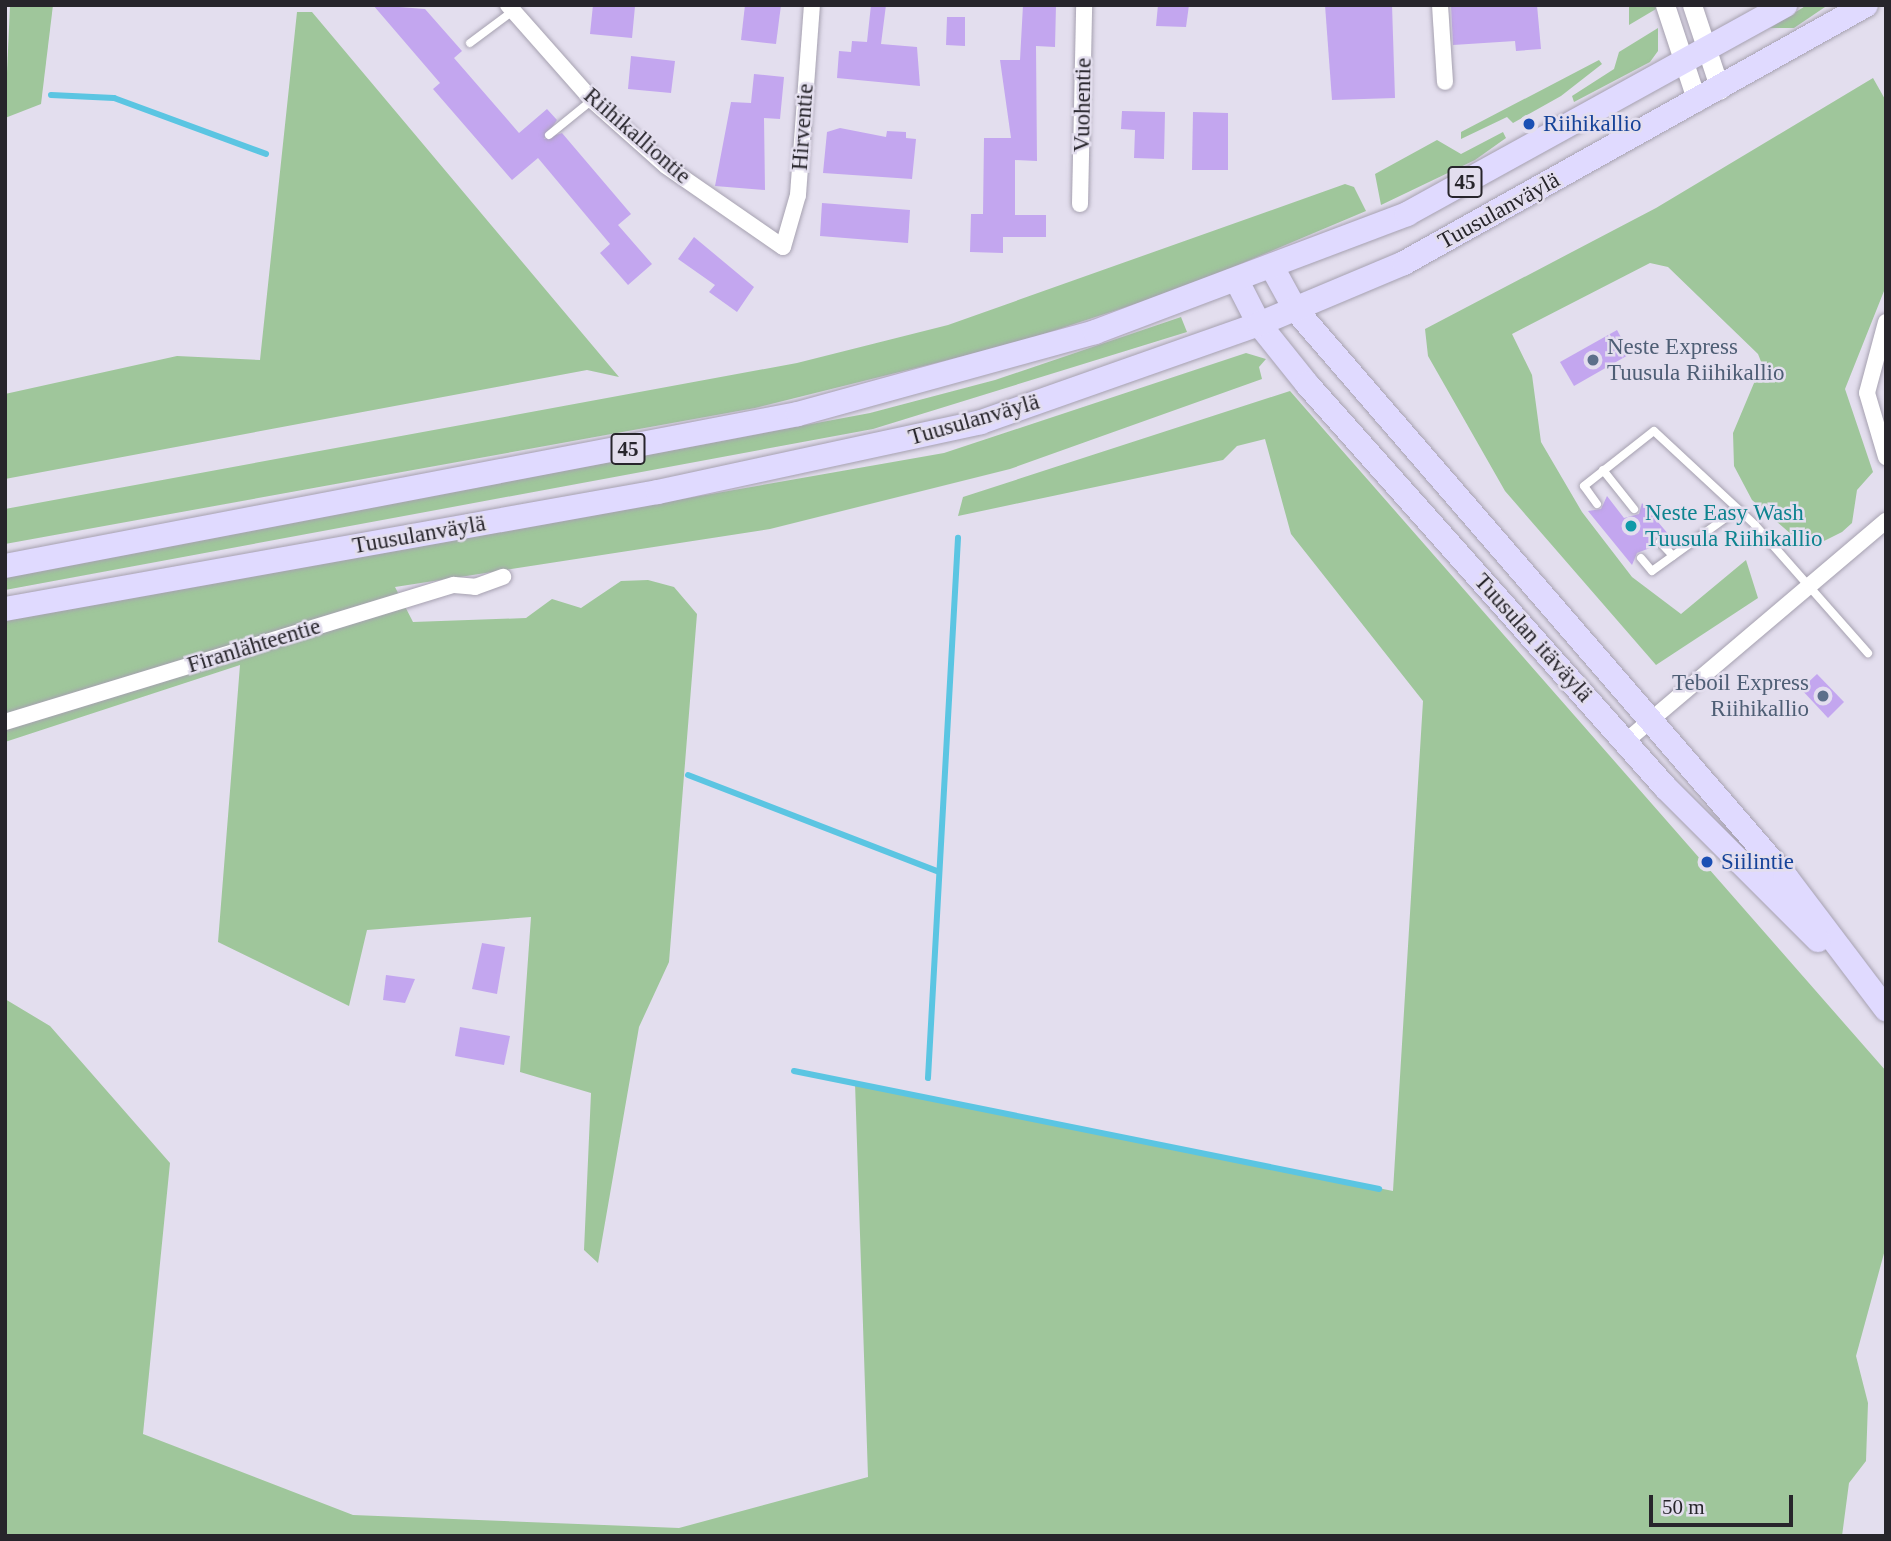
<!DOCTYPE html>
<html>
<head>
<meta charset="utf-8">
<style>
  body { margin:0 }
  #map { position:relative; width:1891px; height:1541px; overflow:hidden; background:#e3deee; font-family:Georgia,serif }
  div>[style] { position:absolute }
  .green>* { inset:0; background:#9fc69b }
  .stream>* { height:6px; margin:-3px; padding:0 3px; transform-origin:3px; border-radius:3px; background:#5bc5e2 }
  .building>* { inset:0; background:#c3a6ef }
  .roads { filter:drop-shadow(0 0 2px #a6a1b0) drop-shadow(0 0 2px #a6a1b0) }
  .service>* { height:8px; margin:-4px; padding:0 4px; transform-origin:4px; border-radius:4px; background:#fff }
  .minor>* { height:16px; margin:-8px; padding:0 8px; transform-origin:8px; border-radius:8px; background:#fff }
  .tertiary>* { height:19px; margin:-9.5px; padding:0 9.5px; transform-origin:9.5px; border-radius:9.5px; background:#fff }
  .primary>* { height:24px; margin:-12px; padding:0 12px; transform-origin:12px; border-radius:12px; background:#e0daff }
  .dots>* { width:19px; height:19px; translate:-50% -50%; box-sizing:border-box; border:4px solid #e3deee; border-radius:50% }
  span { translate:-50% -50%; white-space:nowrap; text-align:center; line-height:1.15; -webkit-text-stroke:5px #e3deee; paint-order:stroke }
  .shield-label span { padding:2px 5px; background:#e3deee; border:2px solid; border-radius:5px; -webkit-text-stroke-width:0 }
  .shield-label { font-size:21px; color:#27252b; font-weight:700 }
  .street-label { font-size:23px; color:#27252b }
  .transit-label { font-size:23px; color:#164399 }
  .left { translate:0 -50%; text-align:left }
  .service-label { font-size:23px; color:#4e5e75 }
  .right { translate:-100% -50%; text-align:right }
  .culture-label { font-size:23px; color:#0d838f }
  .frame { position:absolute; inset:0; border:7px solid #27252b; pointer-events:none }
  .scale { position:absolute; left:1649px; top:1495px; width:144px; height:32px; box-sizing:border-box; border:4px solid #27252b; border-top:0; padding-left:9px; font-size:21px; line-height:24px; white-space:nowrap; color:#27252b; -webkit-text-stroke:5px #e3deee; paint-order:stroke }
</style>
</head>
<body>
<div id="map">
  <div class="green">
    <div style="clip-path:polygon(10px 5px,53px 5px,41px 104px,5px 118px)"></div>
    <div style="clip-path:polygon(1629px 5px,1655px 5px,1656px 9px,1629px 25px)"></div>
    <div style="clip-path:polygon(1807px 5px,1828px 5px,1794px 28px,1770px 28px)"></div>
    <div style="clip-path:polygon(297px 12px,312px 12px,619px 377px,587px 370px,5px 479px,5px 394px,177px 356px,260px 360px)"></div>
    <div style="clip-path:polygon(1658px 28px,1658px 51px,1650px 62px,1574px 102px,1572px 96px,1614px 69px,1619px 52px)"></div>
    <div style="clip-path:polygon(1599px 60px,1602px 64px,1561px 96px,1513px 123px,1507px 117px,1461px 139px,1461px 132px)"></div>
    <div style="clip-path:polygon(1873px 78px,1886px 101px,1886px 286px,1845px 389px,1873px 472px,1857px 490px,1852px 523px,1842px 532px,1822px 542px,1799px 541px,1752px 500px,1734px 466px,1733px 433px,1762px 364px,1758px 354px,1668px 267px,1650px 263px,1512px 334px,1532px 375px,1541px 442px,1582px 512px,1632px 577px,1681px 614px,1746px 560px,1758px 598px,1656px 665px,1505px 491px,1428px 356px,1425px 329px,1656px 208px)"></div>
    <div style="clip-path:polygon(1503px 132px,1506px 138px,1475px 160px,1381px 205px,1375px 174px,1437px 140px,1461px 154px)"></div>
    <div style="clip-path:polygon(1345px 184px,1354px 187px,1366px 211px,1181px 289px,1016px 343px,755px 408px,5px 544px,5px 509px,797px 363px,948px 325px)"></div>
    <div style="clip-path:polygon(1181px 317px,1187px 332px,873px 429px,5px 590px,5px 576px,870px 413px,995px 380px)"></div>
    <div style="clip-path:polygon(1246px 353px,1266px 359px,1259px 367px,1262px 379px,1010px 469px,770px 529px,395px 587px,413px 622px,526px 618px,552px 599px,581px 608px,621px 581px,648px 580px,674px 587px,697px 614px,669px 962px,639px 1027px,598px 1263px,584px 1250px,591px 1093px,520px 1072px,531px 917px,367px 930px,349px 1006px,218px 942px,240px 665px,5px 742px,5px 618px,944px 453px)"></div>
    <div style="clip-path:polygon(1290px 391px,1886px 1071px,1886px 1246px,1856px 1356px,1868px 1403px,1866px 1461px,1849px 1483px,1842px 1536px,5px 1536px,5px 999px,50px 1026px,170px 1163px,143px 1434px,353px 1515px,679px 1528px,868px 1477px,855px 1083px,1393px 1191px,1423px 701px,1291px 534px,1265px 439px,1237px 446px,1223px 460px,958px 516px,963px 497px)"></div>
  </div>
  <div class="stream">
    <div style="left:51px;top:95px;width:63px;rotate:2.7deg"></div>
    <div style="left:114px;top:98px;width:162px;rotate:20.2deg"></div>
    <div style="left:688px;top:775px;width:267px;rotate:21.1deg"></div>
    <div style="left:794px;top:1071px;width:597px;rotate:11.4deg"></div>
    <div style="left:928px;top:1078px;width:541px;rotate:-86.82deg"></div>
  </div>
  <div class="building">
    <div style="clip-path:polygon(373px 5px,425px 9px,462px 51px,454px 58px,519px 133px,547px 109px,557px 120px,544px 139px,562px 133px,631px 214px,618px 225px,652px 264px,628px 285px,600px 253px,610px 244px,538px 158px,512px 180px,433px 89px,440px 83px)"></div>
    <div style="clip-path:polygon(593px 5px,635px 6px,632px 38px,590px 34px)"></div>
    <div style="clip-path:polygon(745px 5px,781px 5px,776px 44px,741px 40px)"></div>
    <div style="clip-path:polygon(871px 5px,886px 5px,881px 44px,917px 47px,920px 86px,837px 78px,839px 51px,851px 52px,852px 41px,867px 42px)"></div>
    <div style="clip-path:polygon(1023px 5px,1056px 5px,1055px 47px,1036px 46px,1037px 161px,1015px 160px,1015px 215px,1046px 215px,1046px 237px,1003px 237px,1003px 253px,970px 252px,971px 214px,983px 214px,984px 138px,1011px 138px,1000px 60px,1020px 60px)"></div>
    <div style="clip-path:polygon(1158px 5px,1189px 5px,1186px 27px,1156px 26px)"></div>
    <div style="clip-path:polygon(1325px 5px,1392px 5px,1395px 98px,1332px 100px)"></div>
    <div style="clip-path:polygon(1451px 5px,1537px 5px,1541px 49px,1516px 51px,1515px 41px,1453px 45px)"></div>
    <div style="clip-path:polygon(947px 17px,965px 17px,965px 46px,946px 45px)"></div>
    <div style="clip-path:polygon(631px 56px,675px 61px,671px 93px,628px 89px)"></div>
    <div style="clip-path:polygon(754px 74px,784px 77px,780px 119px,764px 118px,765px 190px,715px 186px,731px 102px,751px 103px)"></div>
    <div style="clip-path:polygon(1122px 111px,1165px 112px,1164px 159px,1134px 158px,1135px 130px,1121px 129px)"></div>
    <div style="clip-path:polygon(1193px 112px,1228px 113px,1228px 170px,1192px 170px)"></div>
    <div style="clip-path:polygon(840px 128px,886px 137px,887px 131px,906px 132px,906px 138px,916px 139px,912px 179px,823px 173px,827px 132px)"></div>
    <div style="clip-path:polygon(822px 203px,910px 210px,908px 243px,820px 236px)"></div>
    <div style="clip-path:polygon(694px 237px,754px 287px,737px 312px,709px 292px,715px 285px,678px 259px)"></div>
    <div style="clip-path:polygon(1617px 330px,1630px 354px,1574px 386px,1560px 362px)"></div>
    <div style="clip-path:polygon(1607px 496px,1624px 518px,1639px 514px,1642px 503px,1669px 535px,1656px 537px,1655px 546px,1637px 553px,1632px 565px,1588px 511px,1601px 509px)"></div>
    <div style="clip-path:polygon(1817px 674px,1844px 702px,1828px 718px,1801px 689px)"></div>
    <div style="clip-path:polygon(482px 943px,505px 947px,497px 994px,472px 989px)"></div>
    <div style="clip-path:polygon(386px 975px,415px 979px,405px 1003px,383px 1000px)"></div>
    <div style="clip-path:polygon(460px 1027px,510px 1036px,504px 1065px,455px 1056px)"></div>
  </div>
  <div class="roads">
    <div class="service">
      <div style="left:470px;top:43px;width:54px;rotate:-36.7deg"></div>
      <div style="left:549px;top:135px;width:55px;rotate:-39.1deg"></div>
      <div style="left:1603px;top:470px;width:50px;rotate:51.5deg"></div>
      <div style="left:1597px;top:504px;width:22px;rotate:-126deg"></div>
      <div style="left:1584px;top:486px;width:89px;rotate:-38.2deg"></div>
      <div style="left:1654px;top:431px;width:138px;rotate:42.9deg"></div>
      <div style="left:1755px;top:525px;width:171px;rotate:48.6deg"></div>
      <div style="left:1660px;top:542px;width:19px;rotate:47deg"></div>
      <div style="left:1641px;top:558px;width:17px;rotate:50deg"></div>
      <div style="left:1652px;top:571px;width:106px;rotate:-35.8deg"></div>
    </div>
    <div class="minor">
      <div style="left:508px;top:5px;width:127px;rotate:48.5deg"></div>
      <div style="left:592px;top:100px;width:99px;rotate:41.7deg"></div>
      <div style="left:666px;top:166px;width:142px;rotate:34.7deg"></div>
      <div style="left:783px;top:247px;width:54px;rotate:-73.9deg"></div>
      <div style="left:798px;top:195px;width:191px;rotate:-85.8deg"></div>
      <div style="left:1440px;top:5px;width:77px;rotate:86.3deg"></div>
      <div style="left:1080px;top:204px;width:199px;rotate:-88.8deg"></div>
      <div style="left:1886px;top:322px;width:73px;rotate:105deg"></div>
      <div style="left:1867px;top:393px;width:67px;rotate:73.5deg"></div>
      <div style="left:5px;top:722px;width:469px;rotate:-17deg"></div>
      <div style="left:454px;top:585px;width:21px;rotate:5deg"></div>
      <div style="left:475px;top:587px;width:30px;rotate:-20deg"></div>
      <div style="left:1625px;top:742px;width:342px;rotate:-40.3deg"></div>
    </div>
    <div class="tertiary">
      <div style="left:1665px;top:5px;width:102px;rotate:71.7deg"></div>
      <div style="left:1692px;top:5px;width:89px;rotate:71.6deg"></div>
    </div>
    <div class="primary">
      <div style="left:1272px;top:267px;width:48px;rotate:61.3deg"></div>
      <div style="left:1295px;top:309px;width:751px;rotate:49.16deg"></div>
      <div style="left:1786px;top:877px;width:166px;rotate:52.9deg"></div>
      <div style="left:1237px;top:281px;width:48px;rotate:62.9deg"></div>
      <div style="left:1259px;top:324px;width:77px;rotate:51.3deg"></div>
      <div style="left:1307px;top:384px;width:540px;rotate:48.38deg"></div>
      <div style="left:1666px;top:788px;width:215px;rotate:45deg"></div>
      <div style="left:5px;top:566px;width:807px;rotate:-10.85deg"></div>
      <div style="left:798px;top:414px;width:308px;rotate:-15.4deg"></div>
      <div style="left:1095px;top:332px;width:334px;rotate:-20.7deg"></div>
      <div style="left:1407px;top:214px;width:432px;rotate:-28.9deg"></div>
      <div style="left:5px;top:609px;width:663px;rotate:-10.16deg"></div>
      <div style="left:658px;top:492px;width:330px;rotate:-12.2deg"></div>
      <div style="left:981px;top:422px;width:295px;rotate:-19.4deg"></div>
      <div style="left:1259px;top:324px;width:157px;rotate:-22.8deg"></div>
      <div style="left:1404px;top:263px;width:529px;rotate:-29.18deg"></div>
    </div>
  </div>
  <div class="dots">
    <div style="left:1529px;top:124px;background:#1a4fb4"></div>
    <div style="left:1593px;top:360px;background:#5c6f8a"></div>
    <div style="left:1631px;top:526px;background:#0f9aa8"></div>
    <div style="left:1823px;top:696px;background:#5c6f8a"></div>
    <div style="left:1707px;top:862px;background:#1a4fb4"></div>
  </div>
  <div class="shield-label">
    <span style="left:1465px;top:182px">45</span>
    <span style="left:628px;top:449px">45</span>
  </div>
  <div class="street-label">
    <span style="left:1083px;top:105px;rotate:-89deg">Vuohentie</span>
    <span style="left:803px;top:127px;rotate:-86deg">Hirventie</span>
    <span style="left:637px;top:136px;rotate:41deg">Riihikalliontie</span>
    <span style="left:1499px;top:211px;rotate:-29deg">Tuusulanväylä</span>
    <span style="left:974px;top:420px;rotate:-16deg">Tuusulanväylä</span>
    <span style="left:419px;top:535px;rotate:-10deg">Tuusulanväylä</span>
    <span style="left:1533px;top:638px;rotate:48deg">Tuusulan itäväylä</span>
    <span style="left:254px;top:646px;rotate:-17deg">Firanlähteentie</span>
  </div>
  <div class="transit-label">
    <span class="left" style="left:1543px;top:124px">Riihikallio</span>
    <span class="left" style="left:1721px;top:862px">Siilintie</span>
  </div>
  <div class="service-label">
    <span class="left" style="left:1607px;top:360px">Neste Express<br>Tuusula Riihikallio</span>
    <span class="right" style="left:1809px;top:696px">Teboil Express<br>Riihikallio</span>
  </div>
  <div class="culture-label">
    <span class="left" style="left:1645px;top:526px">Neste Easy Wash<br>Tuusula Riihikallio</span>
  </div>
  <div class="frame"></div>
  <div class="scale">50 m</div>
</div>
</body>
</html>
